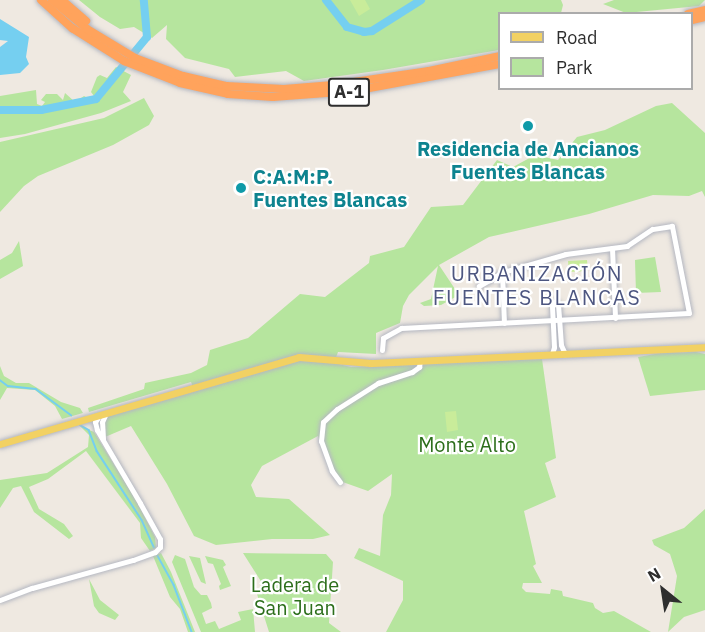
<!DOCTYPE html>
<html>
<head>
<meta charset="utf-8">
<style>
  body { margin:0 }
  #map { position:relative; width:705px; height:632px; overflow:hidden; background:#efe9e1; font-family:"IBM Plex Sans",sans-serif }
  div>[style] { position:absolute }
  .green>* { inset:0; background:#b6e59e }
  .pitch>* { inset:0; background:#c9ec9a }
  .water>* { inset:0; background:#75cff0 }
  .stream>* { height:1.5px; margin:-0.75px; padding:0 0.75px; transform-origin:0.75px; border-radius:0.75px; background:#75cff0 }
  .river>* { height:8px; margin:-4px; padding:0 4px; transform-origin:4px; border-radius:4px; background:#75cff0 }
  .roads { filter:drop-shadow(0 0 2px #b4b7c1) drop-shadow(0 0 2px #b4b7c1) }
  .minor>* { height:5px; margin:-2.5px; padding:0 2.5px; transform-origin:2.5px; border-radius:2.5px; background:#fff }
  .major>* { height:7px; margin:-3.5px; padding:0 3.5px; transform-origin:3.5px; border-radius:3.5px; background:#f2d163 }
  .highway>* { height:8px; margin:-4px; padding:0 4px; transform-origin:4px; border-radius:4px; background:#ffa35c }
  .dots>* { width:16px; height:16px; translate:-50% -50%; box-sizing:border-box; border:3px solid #fff; border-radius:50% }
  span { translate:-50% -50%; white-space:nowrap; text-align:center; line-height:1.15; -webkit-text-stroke:4.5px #fff; paint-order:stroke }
  .shield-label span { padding:2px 4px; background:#fff; border:2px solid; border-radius:4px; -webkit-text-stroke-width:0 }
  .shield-label { font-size:18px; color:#2e2e2e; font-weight:700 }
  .culture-label { font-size:20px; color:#0d838f; font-weight:700 }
  .left { translate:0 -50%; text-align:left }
  .park-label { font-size:20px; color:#2c6e1b }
  .neighbourhood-label { font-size:21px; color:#4d5680; letter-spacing:1.5px }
  .legend { position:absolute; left:498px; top:12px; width:195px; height:78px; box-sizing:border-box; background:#fff; border:2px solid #ababab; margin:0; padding:8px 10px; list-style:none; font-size:18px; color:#2e2e2e }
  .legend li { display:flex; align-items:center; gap:12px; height:30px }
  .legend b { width:30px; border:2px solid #ababab }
  .north { position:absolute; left:633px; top:560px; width:60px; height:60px; -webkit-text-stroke:4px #fff; paint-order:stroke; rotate:330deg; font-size:16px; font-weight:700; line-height:24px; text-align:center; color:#2e2e2e }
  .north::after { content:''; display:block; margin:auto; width:21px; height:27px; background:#2e2e2e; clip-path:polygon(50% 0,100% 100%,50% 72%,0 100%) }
</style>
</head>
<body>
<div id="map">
  <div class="green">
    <div style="clip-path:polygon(79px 0,561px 0,563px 5px,561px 13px,500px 14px,499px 50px,383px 70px,304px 81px,286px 71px,235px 77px,229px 69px,185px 58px,166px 39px,167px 25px,152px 38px,134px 27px,120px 29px,100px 17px)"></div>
    <div style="clip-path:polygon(614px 0,705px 0,699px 6px,626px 13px,603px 4px)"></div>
    <div style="clip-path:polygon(116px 67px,131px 75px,123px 92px,131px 101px,101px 113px,25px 134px,0 138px,0 96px,36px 90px,37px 104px,42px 106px,45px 102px,41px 100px,46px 94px,57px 94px,63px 100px,65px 93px,75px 102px,84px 96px,90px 99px,94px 96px,91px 92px,97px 77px,100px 75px,107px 78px)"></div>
    <div style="clip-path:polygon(144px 98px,154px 116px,149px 125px,113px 145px,38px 176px,24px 186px,0 212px,0 142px,104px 118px)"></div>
    <div style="clip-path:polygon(672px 103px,705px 133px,705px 197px,702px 191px,689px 196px,653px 195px,589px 214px,489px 237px,439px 265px,459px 295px,441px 305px,424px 306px,420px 303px,431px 299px,438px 266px,409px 295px,403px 306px,400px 323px,376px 333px,376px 354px,338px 352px,334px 363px,351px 367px,542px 359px,556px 458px,545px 463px,556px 497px,524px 511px,536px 564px,533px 566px,542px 583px,523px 583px,522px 588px,526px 592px,550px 594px,551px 589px,562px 591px,563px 596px,593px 603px,595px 608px,603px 613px,614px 611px,651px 632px,386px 632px,403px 600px,403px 581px,354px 558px,359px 548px,380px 556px,383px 515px,391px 495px,392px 474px,368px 491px,337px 480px,318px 436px,262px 466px,251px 485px,256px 497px,289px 499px,330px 535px,313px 539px,272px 539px,216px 545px,194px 536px,167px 484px,131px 426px,105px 437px,105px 420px,108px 416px,194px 389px,191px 382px,89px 412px,88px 408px,144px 389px,145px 383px,191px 373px,207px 365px,210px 350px,248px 338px,300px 294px,325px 297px,369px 263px,370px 256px,404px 247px,431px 207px,463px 205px,497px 160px,513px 167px,535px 155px,558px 160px,577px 137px,605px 130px,656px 106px)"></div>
    <div style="clip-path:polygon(19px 241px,23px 266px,0 279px,0 260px,12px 253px)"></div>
    <div style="clip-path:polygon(655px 257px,661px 292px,636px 293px,635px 260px)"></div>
    <div style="clip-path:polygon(696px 352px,705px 354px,705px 390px,650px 396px,638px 357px,661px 353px)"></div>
    <div style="clip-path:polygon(0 366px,4px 376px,16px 383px,29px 383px,61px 402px,80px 408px,83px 413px,62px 419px,55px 406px,35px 390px,7px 388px,0 400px)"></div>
    <div style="clip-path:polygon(80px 426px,94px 432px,136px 500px,155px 537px,156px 548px,150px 551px,141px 538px,140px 523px,86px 451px,48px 479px,29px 487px,39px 509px,64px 524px,73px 536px,69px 539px,34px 512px,21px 486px,13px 488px,0 508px,0 480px,47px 473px,88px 447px,89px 435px)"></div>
    <div style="clip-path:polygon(705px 509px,705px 610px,684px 617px,668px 632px,677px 576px,670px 554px,654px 545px,652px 540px,684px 528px)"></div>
    <div style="clip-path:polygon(161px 553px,171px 572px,195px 632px,188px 632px,180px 609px,170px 597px,153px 556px)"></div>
    <div style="clip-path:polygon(243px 553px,326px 554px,333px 562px,329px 623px,341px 632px,269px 632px,257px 594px,262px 583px)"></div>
    <div style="clip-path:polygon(175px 555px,185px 559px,194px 587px,201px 595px,207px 595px,211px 603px,212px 608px,202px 613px,206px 624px,215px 621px,219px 629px,241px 620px,238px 612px,253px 609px,255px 632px,201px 632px,172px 562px)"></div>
    <div style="clip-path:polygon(189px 556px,200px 558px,206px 584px,201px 582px)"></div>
    <div style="clip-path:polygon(205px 556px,223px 560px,226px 565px,223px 567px,231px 586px,220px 590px,219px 586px,221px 584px,213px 564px,208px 563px)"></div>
    <div style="clip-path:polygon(89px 579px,100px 600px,119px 615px,115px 620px,99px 613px,94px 606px)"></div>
  </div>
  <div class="pitch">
    <div style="clip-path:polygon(350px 0,365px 0,370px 9px,359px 16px)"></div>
    <div style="clip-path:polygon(587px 260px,588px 271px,569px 272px,568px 261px)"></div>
    <div style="clip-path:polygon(456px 411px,458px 430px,447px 432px,445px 412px)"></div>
  </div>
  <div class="water">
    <div style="clip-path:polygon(0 19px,29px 37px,26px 57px,29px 64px,20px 73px,0 75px,0 47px,8px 41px,0 40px)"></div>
  </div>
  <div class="stream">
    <div style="left:0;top:380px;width:10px;rotate:37deg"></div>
    <div style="left:8px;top:386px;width:28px;rotate:6deg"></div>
    <div style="left:36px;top:389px;width:44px;rotate:36.6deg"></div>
    <div style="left:80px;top:425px;width:10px;rotate:29deg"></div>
    <div style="left:89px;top:430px;width:22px;rotate:69deg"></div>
    <div style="left:97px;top:451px;width:82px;rotate:56.9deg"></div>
    <div style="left:142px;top:520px;width:30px;rotate:66deg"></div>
    <div style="left:158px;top:556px;width:33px;rotate:61deg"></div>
    <div style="left:174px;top:585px;width:50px;rotate:69deg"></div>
  </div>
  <div class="river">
    <div style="left:326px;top:0;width:34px;rotate:52deg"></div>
    <div style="left:347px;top:27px;width:18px;rotate:16deg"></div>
    <div style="left:364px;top:32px;width:8px;rotate:-7deg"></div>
    <div style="left:372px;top:31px;width:58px;rotate:-32.3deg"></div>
    <div style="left:0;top:110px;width:41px"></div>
    <div style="left:41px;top:110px;width:56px;rotate:-11.3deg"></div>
    <div style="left:96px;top:99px;width:80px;rotate:-50.6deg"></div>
    <div style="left:147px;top:37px;width:37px;rotate:-95deg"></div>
  </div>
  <div class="roads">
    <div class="minor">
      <div style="left:612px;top:248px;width:70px;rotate:87.5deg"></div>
      <div style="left:502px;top:272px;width:51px;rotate:87.8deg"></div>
      <div style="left:382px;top:350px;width:12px;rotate:-85deg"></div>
      <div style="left:383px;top:338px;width:21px;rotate:-29deg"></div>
      <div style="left:401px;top:328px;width:288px;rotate:-3deg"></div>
      <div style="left:689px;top:313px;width:89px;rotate:-101.1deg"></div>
      <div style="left:672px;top:226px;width:20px;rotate:171deg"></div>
      <div style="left:652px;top:229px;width:30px;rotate:146deg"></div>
      <div style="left:627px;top:246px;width:62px;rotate:172.5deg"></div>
      <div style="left:566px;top:254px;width:66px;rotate:164.1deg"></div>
      <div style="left:503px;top:272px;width:28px;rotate:150deg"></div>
      <div style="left:552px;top:354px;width:7px;rotate:-74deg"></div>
      <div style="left:554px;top:347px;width:41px;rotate:-92.8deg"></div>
      <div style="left:552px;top:306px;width:5px;rotate:-53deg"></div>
      <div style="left:555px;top:302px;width:4px;rotate:34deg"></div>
      <div style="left:558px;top:304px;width:41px;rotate:85.8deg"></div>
      <div style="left:561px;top:345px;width:10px;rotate:66deg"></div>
      <div style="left:103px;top:439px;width:17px;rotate:-93deg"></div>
      <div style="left:102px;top:422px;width:10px;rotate:-66deg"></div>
      <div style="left:340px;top:482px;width:14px;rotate:-126deg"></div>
      <div style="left:332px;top:471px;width:32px;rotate:-110deg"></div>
      <div style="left:321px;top:441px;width:19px;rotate:-84deg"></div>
      <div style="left:323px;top:422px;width:19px;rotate:-43deg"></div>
      <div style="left:337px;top:409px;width:49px;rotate:-32.4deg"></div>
      <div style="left:378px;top:383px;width:36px;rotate:-18deg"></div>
      <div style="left:412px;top:372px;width:9px;rotate:-36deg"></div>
      <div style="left:419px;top:367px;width:6px;rotate:-81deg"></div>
      <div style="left:0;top:600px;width:34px;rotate:-21deg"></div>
      <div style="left:32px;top:588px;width:105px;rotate:-15.5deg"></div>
      <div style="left:133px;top:560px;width:23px;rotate:-20deg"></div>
      <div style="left:155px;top:552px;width:7px;rotate:-45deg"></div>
      <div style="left:160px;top:547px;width:8px;rotate:-90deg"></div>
      <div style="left:160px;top:539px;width:41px;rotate:-119.1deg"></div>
      <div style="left:140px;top:503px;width:85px;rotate:-120.5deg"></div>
      <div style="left:97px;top:430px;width:8px;rotate:-104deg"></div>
      <div style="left:95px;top:422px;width:7px;rotate:-56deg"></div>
    </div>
    <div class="major">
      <div style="left:0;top:444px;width:311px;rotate:-16.2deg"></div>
      <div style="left:299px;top:357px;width:72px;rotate:4.8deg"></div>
      <div style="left:371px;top:363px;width:334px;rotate:-2.7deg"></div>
    </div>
    <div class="highway">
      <div style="left:41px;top:0;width:42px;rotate:42.1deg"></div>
      <div style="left:72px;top:28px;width:62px;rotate:32.4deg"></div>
      <div style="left:124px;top:61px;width:60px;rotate:21.4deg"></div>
      <div style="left:180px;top:83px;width:49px;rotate:12.9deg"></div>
      <div style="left:228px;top:94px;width:45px;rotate:3.8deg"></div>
      <div style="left:273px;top:97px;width:80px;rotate:-4.3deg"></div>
      <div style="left:353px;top:91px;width:149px;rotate:-10.4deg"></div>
      <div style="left:52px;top:0;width:45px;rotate:39.6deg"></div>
      <div style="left:87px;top:29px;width:56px;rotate:31.1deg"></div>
      <div style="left:135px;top:58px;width:51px;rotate:20.6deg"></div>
      <div style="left:183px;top:76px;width:44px;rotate:13.1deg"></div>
      <div style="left:226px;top:86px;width:58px;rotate:3deg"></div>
      <div style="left:284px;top:89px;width:49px;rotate:-4.7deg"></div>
      <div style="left:333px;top:85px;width:97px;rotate:-8.3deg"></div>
      <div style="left:429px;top:71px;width:73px;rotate:-11.9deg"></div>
      <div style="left:62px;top:0;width:32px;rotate:41deg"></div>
      <div style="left:688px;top:14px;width:17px;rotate:-13deg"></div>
      <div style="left:692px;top:20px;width:13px;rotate:-13deg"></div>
    </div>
  </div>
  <div class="dots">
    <div style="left:528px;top:126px;background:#0f9aa8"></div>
    <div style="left:241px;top:188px;background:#0f9aa8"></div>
  </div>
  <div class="shield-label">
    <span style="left:349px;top:92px">A-1</span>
  </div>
  <div class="culture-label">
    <span style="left:528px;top:160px">Residencia de Ancianos<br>Fuentes Blancas</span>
    <span class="left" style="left:253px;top:188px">C:A:M:P.<br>Fuentes Blancas</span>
  </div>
  <div class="park-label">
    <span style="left:467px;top:444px">Monte Alto</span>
    <span style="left:295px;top:596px">Ladera de<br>San Juan</span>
  </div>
  <div class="neighbourhood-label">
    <span style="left:537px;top:285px">URBANIZACIÓN<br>FUENTES BLANCAS</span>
  </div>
  <ul class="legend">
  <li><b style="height:8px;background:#f2d163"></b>Road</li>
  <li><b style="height:16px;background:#b6e59e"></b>Park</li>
  </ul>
  <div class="north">N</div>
</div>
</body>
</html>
